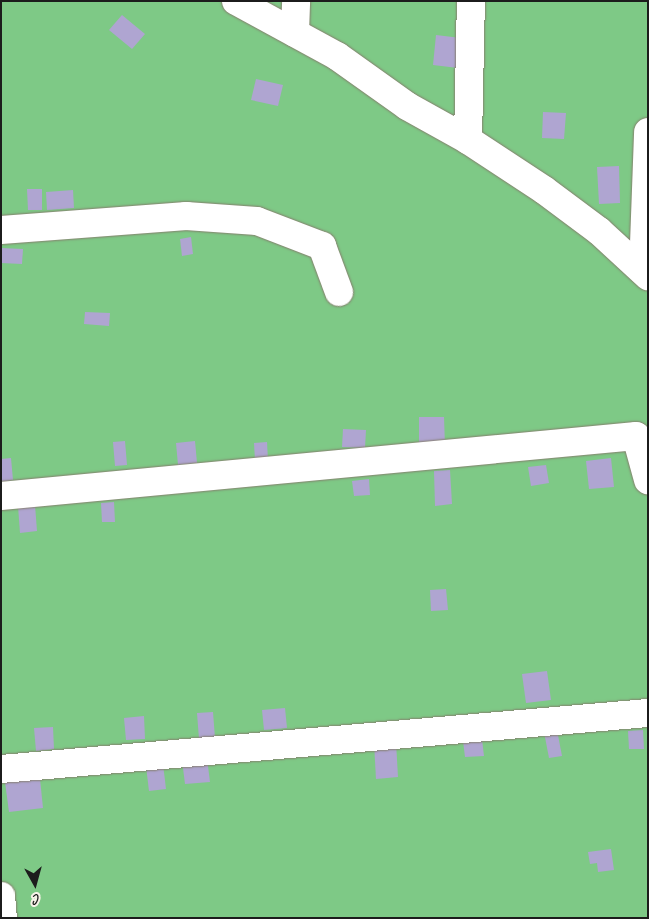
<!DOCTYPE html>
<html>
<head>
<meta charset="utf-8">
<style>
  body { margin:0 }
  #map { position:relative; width:649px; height:919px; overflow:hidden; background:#ebe0bd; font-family:Caveat,sans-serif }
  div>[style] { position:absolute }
  .green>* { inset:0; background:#7ec986 }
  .building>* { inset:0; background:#afa5d1 }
  .roads { filter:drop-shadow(0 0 1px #847e6c) drop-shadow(0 0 1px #847e6c) }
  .minor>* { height:28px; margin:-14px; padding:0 14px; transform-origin:14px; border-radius:14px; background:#fff }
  span { translate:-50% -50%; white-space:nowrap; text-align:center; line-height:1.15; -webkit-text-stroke:4px #f7f3e8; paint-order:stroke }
  .frame { position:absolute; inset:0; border:2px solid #1c1c1c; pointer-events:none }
  .north { position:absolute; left:10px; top:859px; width:50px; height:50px; -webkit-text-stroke:4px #f7f3e8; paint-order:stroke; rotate:173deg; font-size:14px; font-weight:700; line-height:20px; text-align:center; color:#1c1c1c }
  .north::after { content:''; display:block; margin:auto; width:18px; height:22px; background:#1c1c1c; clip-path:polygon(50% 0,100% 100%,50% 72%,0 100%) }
</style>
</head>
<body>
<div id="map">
  <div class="green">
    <div style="clip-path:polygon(1px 1px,648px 1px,648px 918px,1px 918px)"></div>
  </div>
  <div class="building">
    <div style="clip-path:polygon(122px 15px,145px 34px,132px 49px,109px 30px)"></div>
    <div style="clip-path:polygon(436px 35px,461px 38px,458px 68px,433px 65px)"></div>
    <div style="clip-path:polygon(256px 79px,283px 85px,278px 106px,251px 100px)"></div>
    <div style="clip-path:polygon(543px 112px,566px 113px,564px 139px,542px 138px)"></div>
    <div style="clip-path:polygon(619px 166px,620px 203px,599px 204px,597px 167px)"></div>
    <div style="clip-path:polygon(27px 189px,42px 189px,42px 210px,28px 210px)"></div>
    <div style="clip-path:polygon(73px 190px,74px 208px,47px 210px,46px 192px)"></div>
    <div style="clip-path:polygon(191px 237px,193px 254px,182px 256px,180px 239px)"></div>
    <div style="clip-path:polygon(1px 248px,23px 249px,22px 264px,1px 263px)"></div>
    <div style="clip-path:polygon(85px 312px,110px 313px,109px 326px,84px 324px)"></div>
    <div style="clip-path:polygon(419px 417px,444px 417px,445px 446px,419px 446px)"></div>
    <div style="clip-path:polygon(343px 429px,366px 430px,365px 448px,342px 447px)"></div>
    <div style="clip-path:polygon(125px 441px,127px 465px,115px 466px,113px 442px)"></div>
    <div style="clip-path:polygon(195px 441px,197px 463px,178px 465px,176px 443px)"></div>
    <div style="clip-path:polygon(267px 442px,268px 460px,255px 461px,254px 443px)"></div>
    <div style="clip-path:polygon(11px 458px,13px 480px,1px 482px,1px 459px)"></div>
    <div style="clip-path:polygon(611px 458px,614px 487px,589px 489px,586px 461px)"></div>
    <div style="clip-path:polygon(546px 465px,549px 483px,531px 486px,528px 467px)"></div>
    <div style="clip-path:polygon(450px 470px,452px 504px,435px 506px,434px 471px)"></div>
    <div style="clip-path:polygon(369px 479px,370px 495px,354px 496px,352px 481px)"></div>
    <div style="clip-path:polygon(114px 502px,115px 522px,102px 522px,101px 503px)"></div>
    <div style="clip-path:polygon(35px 505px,37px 531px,20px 533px,18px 506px)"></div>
    <div style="clip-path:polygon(446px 589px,448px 610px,431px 611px,430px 590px)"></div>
    <div style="clip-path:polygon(547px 671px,551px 700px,526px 703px,522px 674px)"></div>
    <div style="clip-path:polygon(285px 708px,287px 728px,264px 730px,262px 710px)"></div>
    <div style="clip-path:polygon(213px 712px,215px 738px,199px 739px,197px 713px)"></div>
    <div style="clip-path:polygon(144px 716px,145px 739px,126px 740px,124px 718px)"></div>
    <div style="clip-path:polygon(53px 727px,54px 749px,36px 751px,34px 728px)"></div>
    <div style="clip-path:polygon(557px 730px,562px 756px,549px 758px,544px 732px)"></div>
    <div style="clip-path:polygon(643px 730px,644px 749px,629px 749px,628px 731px)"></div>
    <div style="clip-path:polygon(481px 731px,484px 756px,465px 757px,462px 733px)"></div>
    <div style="clip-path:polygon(396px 742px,398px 777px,376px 779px,374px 743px)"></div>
    <div style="clip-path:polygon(207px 758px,210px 782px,185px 784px,182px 760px)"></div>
    <div style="clip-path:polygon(163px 764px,166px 789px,149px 791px,146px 766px)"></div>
    <div style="clip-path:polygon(40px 779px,43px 808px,9px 812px,5px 782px)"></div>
    <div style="clip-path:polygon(611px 849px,614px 870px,598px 872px,597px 863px,590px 864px,588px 852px)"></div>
  </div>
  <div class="roads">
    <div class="minor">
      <div style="left:236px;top:1px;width:115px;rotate:28.6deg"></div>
      <div style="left:337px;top:56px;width:86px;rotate:35.5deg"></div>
      <div style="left:407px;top:106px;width:70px;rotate:29.1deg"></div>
      <div style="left:468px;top:140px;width:91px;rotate:33.3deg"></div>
      <div style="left:544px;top:190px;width:69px;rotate:36.7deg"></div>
      <div style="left:599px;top:231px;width:67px;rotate:42.6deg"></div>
      <div style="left:295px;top:33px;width:32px;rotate:-88deg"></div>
      <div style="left:468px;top:140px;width:139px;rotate:-88.8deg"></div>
      <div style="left:1px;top:230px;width:186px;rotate:-4.3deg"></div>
      <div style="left:186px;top:216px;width:71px;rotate:4deg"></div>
      <div style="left:257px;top:221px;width:70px;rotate:21deg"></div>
      <div style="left:322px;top:246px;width:49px;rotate:69.7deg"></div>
      <div style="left:643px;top:271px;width:139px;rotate:-87.9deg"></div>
      <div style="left:1px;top:496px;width:638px;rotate:-5.4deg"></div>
      <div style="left:636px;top:436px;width:46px;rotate:74.7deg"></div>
      <div style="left:1px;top:769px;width:649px;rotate:-4.95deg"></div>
      <div style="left:1px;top:896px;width:22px;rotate:85deg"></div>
    </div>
  </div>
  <div class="frame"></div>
  <div class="north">С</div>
</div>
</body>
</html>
